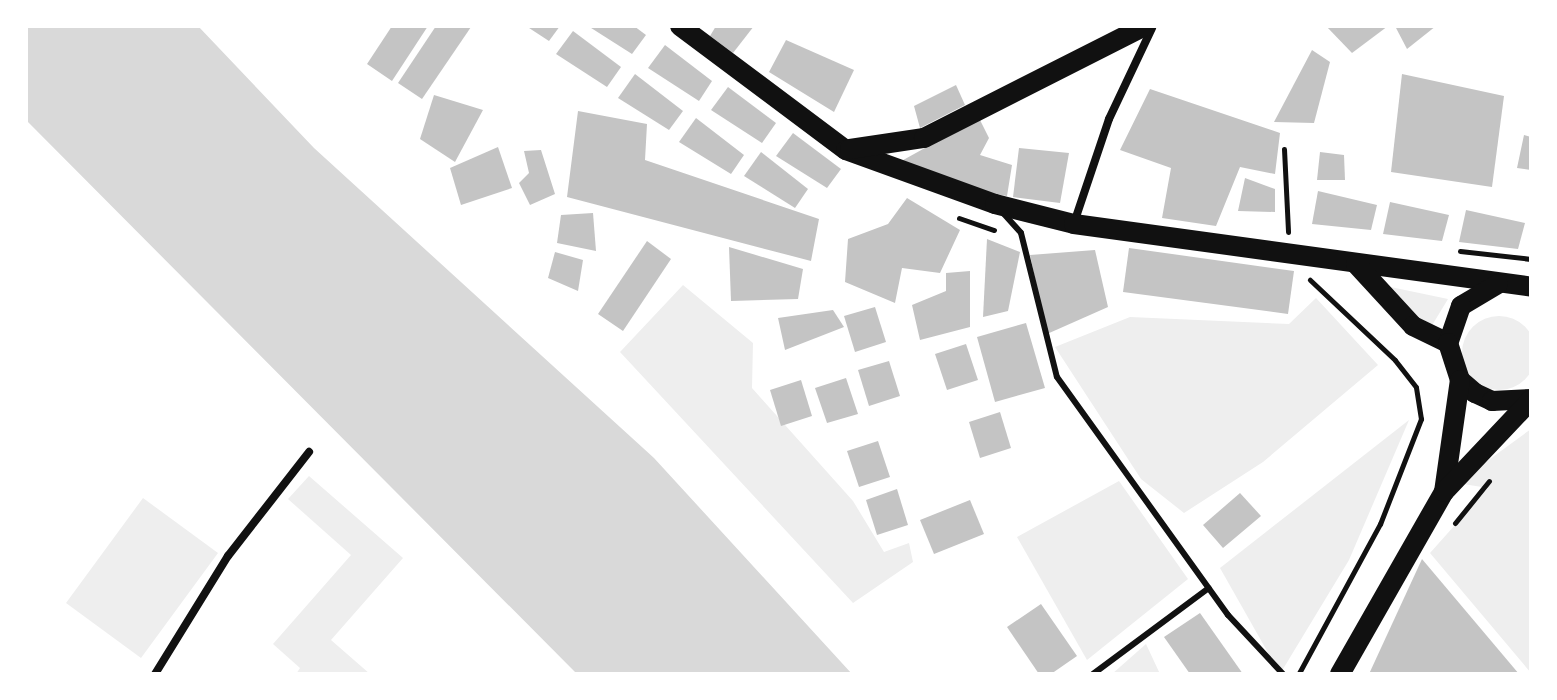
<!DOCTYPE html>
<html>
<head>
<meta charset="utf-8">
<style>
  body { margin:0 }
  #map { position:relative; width:1557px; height:700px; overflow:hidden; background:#fff; font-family:"Fira Sans Condensed",sans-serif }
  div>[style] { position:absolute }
  .green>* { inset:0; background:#eee }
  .round { border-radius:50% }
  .water>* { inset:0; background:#d9d9d9 }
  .building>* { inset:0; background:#c4c4c4 }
  .path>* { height:5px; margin:-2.5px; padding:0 2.5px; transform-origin:2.5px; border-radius:2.5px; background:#111 }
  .service>* { height:6px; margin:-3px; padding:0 3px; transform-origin:3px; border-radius:3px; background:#111 }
  .minor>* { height:8px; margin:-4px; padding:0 4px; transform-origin:4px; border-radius:4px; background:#111 }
  .primary>* { height:20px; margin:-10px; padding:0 10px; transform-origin:10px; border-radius:10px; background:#111 }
  .trunk>* { height:20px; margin:-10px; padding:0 10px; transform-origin:10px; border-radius:10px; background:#111 }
  span { translate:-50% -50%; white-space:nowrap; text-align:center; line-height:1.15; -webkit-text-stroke:7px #fff; paint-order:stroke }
  .frame { position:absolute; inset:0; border:28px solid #fff; pointer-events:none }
</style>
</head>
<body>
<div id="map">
  <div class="green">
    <div style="clip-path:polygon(683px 285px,753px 343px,752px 388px,853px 501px,884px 552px,909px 543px,913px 562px,853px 603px,620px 352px)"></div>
    <div style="clip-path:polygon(1381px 285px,1448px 299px,1428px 332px)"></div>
    <div style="clip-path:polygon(1316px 298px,1378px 365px,1263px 462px,1184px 513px,1141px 479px,1055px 347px,1130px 317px,1289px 324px)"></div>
    <div class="round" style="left:1462px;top:316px;width:74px;height:74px"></div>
    <div style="clip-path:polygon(1409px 420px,1349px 560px,1280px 674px,1220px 568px)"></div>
    <div style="clip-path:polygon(1531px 429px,1531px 673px,1430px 553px,1488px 488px,1457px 483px)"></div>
    <div style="clip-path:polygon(309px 476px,403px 558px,331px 640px,370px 674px,296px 674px,300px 668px,273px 644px,351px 555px,288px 499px)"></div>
    <div style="clip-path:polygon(1119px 481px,1188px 579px,1087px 660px,1017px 537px)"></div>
    <div style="clip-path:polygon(143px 498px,218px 553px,141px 658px,66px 603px)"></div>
    <div style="clip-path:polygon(1146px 644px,1160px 674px,1112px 674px)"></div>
  </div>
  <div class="water">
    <div style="clip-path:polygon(26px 26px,198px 26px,314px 148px,654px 458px,852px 674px,577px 674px,26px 120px)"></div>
  </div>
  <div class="building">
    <div style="clip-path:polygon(392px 26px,428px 26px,392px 81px,367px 64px)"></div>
    <div style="clip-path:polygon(436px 26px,471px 27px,422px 99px,398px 83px)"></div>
    <div style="clip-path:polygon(526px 26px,560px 26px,549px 41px)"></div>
    <div style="clip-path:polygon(588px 26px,634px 26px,646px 35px,632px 54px)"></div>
    <div style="clip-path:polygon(716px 26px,754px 26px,733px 53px,710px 36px)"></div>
    <div style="clip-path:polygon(1326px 26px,1388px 26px,1352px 53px)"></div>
    <div style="clip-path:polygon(1395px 26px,1436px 26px,1407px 49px)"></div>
    <div style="clip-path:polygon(573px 31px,621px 67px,607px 87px,556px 54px)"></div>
    <div style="clip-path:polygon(786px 40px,854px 70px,834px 112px,769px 72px)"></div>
    <div style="clip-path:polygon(665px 45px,712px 81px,699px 101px,648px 68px)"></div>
    <div style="clip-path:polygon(1312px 50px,1330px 62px,1314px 123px,1274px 122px)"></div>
    <div style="clip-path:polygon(635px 74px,683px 111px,669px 130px,618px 98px)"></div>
    <div style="clip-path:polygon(1402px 74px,1504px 96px,1492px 187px,1391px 172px)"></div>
    <div style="clip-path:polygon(956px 85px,965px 105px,920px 128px,914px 106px)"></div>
    <div style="clip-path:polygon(728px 87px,776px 123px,762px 143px,711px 110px)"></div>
    <div style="clip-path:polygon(1150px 89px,1280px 133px,1275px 174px,1240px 167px,1216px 226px,1162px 218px,1171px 168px,1120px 150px)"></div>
    <div style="clip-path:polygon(434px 95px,483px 110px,455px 162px,420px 139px)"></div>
    <div style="clip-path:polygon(578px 111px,647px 124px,645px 160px,819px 219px,811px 261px,567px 197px)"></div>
    <div style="clip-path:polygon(696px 118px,744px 155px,731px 174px,679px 142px)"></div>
    <div style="clip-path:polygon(979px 118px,989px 138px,980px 155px,1012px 165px,1007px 196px,950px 187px,896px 164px)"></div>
    <div style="clip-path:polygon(793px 133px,841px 169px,827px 188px,776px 156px)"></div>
    <div style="clip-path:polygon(1524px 135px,1531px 137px,1531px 170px,1517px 168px)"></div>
    <div style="clip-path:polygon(498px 147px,512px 188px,461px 205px,450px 168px)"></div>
    <div style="clip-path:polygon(1019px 148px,1069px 153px,1060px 203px,1013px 197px)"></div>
    <div style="clip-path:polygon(541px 150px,555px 194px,530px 205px,519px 183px,529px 173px,524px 151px)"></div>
    <div style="clip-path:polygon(761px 152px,808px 189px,795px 208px,744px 176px)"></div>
    <div style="clip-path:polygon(1320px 152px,1344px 155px,1345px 180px,1317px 180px)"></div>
    <div style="clip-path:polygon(1245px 178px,1275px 189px,1275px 212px,1238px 211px)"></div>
    <div style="clip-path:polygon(1318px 191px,1377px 205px,1371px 230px,1312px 224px)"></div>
    <div style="clip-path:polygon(907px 198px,960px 230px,940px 273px,902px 268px,895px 303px,845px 282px,848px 239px,888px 224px)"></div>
    <div style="clip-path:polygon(1390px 202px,1449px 215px,1442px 241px,1383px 234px)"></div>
    <div style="clip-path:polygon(1466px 210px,1525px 223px,1518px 249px,1459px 242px)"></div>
    <div style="clip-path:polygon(593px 213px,596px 251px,557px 243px,561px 215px)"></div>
    <div style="clip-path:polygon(987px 239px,1020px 252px,1008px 311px,983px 317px)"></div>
    <div style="clip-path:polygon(647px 241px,671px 259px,623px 331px,598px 314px)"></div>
    <div style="clip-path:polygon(729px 247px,803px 269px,798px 299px,731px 301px)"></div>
    <div style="clip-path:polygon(1129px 248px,1294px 271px,1288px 314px,1123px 292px)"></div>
    <div style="clip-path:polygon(1095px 250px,1108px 307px,1047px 334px,1030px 255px)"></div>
    <div style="clip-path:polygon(555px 252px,583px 260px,578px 291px,548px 278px)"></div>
    <div style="clip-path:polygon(970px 271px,970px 327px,920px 340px,912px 305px,946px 291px,946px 273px)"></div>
    <div style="clip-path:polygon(875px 307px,886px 342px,855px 352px,844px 316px)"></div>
    <div style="clip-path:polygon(833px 310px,844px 327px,785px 350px,778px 318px)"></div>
    <div style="clip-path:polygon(1026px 323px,1045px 388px,995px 402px,977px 337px)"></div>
    <div style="clip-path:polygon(966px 344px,978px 380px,947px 390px,935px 354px)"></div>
    <div style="clip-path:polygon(889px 361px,900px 396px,869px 406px,858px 370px)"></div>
    <div style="clip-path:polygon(846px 378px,858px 414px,827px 423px,815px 388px)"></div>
    <div style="clip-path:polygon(801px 380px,812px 416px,781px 426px,770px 390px)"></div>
    <div style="clip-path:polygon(1000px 412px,1011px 448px,980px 458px,969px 422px)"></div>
    <div style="clip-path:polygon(878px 441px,890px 477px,859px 487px,847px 451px)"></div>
    <div style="clip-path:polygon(897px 489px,908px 525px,877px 535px,866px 500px)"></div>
    <div style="clip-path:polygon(1240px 493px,1261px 516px,1223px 548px,1203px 525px)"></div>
    <div style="clip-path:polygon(970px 500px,984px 534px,934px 554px,920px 520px)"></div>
    <div style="clip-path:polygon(1422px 559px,1519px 674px,1369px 674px)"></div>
    <div style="clip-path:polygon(1041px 604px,1077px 656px,1051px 674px,1039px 674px,1007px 627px)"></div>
    <div style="clip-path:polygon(1200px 613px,1243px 674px,1190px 674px,1164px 637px)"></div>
  </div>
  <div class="path">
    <div style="left:1284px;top:149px;width:83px;rotate:87.2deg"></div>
    <div style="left:959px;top:218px;width:37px;rotate:19deg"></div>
    <div style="left:1460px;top:251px;width:71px;rotate:6.4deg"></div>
    <div style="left:1455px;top:523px;width:54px;rotate:-51deg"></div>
    <div style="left:1299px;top:673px;width:170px;rotate:-61.5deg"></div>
    <div style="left:1380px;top:524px;width:113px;rotate:-68.7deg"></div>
    <div style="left:1421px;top:419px;width:32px;rotate:-99deg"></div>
    <div style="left:1416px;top:387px;width:34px;rotate:-128deg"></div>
    <div style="left:1395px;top:360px;width:117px;rotate:-136.7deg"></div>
  </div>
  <div class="service">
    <div style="left:1004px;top:214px;width:25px;rotate:48deg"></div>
    <div style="left:1021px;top:233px;width:148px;rotate:76deg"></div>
    <div style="left:1057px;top:377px;width:293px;rotate:54.3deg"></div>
    <div style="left:1228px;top:615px;width:81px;rotate:47deg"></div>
    <div style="left:1093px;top:674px;width:144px;rotate:-36.6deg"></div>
  </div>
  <div class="minor">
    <div style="left:1074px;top:223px;width:110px;rotate:-71.4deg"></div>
    <div style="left:1109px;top:119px;width:101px;rotate:-64.7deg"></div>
    <div style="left:155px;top:674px;width:139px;rotate:-58.3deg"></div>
    <div style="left:228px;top:556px;width:132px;rotate:-52.1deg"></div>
  </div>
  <div class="primary">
    <div style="left:680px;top:26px;width:207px;rotate:36.8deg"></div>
    <div style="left:846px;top:150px;width:158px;rotate:19.9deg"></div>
    <div style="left:995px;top:204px;width:81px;rotate:14.2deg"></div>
    <div style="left:1074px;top:224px;width:461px;rotate:7.8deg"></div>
    <div style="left:850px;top:149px;width:75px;rotate:-8.5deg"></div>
    <div style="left:924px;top:138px;width:248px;rotate:-26.9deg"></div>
    <div style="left:1356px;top:264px;width:84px;rotate:47.4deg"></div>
    <div style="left:1413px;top:326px;width:39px;rotate:26deg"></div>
    <div style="left:1498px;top:284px;width:43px;rotate:149.3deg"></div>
    <div style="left:1461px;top:306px;width:39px;rotate:109deg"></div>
    <div style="left:1448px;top:343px;width:39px;rotate:72deg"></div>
    <div style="left:1460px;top:380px;width:20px;rotate:41deg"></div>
    <div style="left:1475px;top:393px;width:19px;rotate:25deg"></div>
    <div style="left:1492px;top:401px;width:39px;rotate:-3deg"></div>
  </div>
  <div class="trunk">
    <div style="left:1444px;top:492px;width:113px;rotate:-81.9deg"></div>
    <div style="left:1340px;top:674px;width:210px;rotate:-60.3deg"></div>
    <div style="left:1444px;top:492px;width:127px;rotate:-46.6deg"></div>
  </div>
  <div class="frame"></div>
</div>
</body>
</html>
